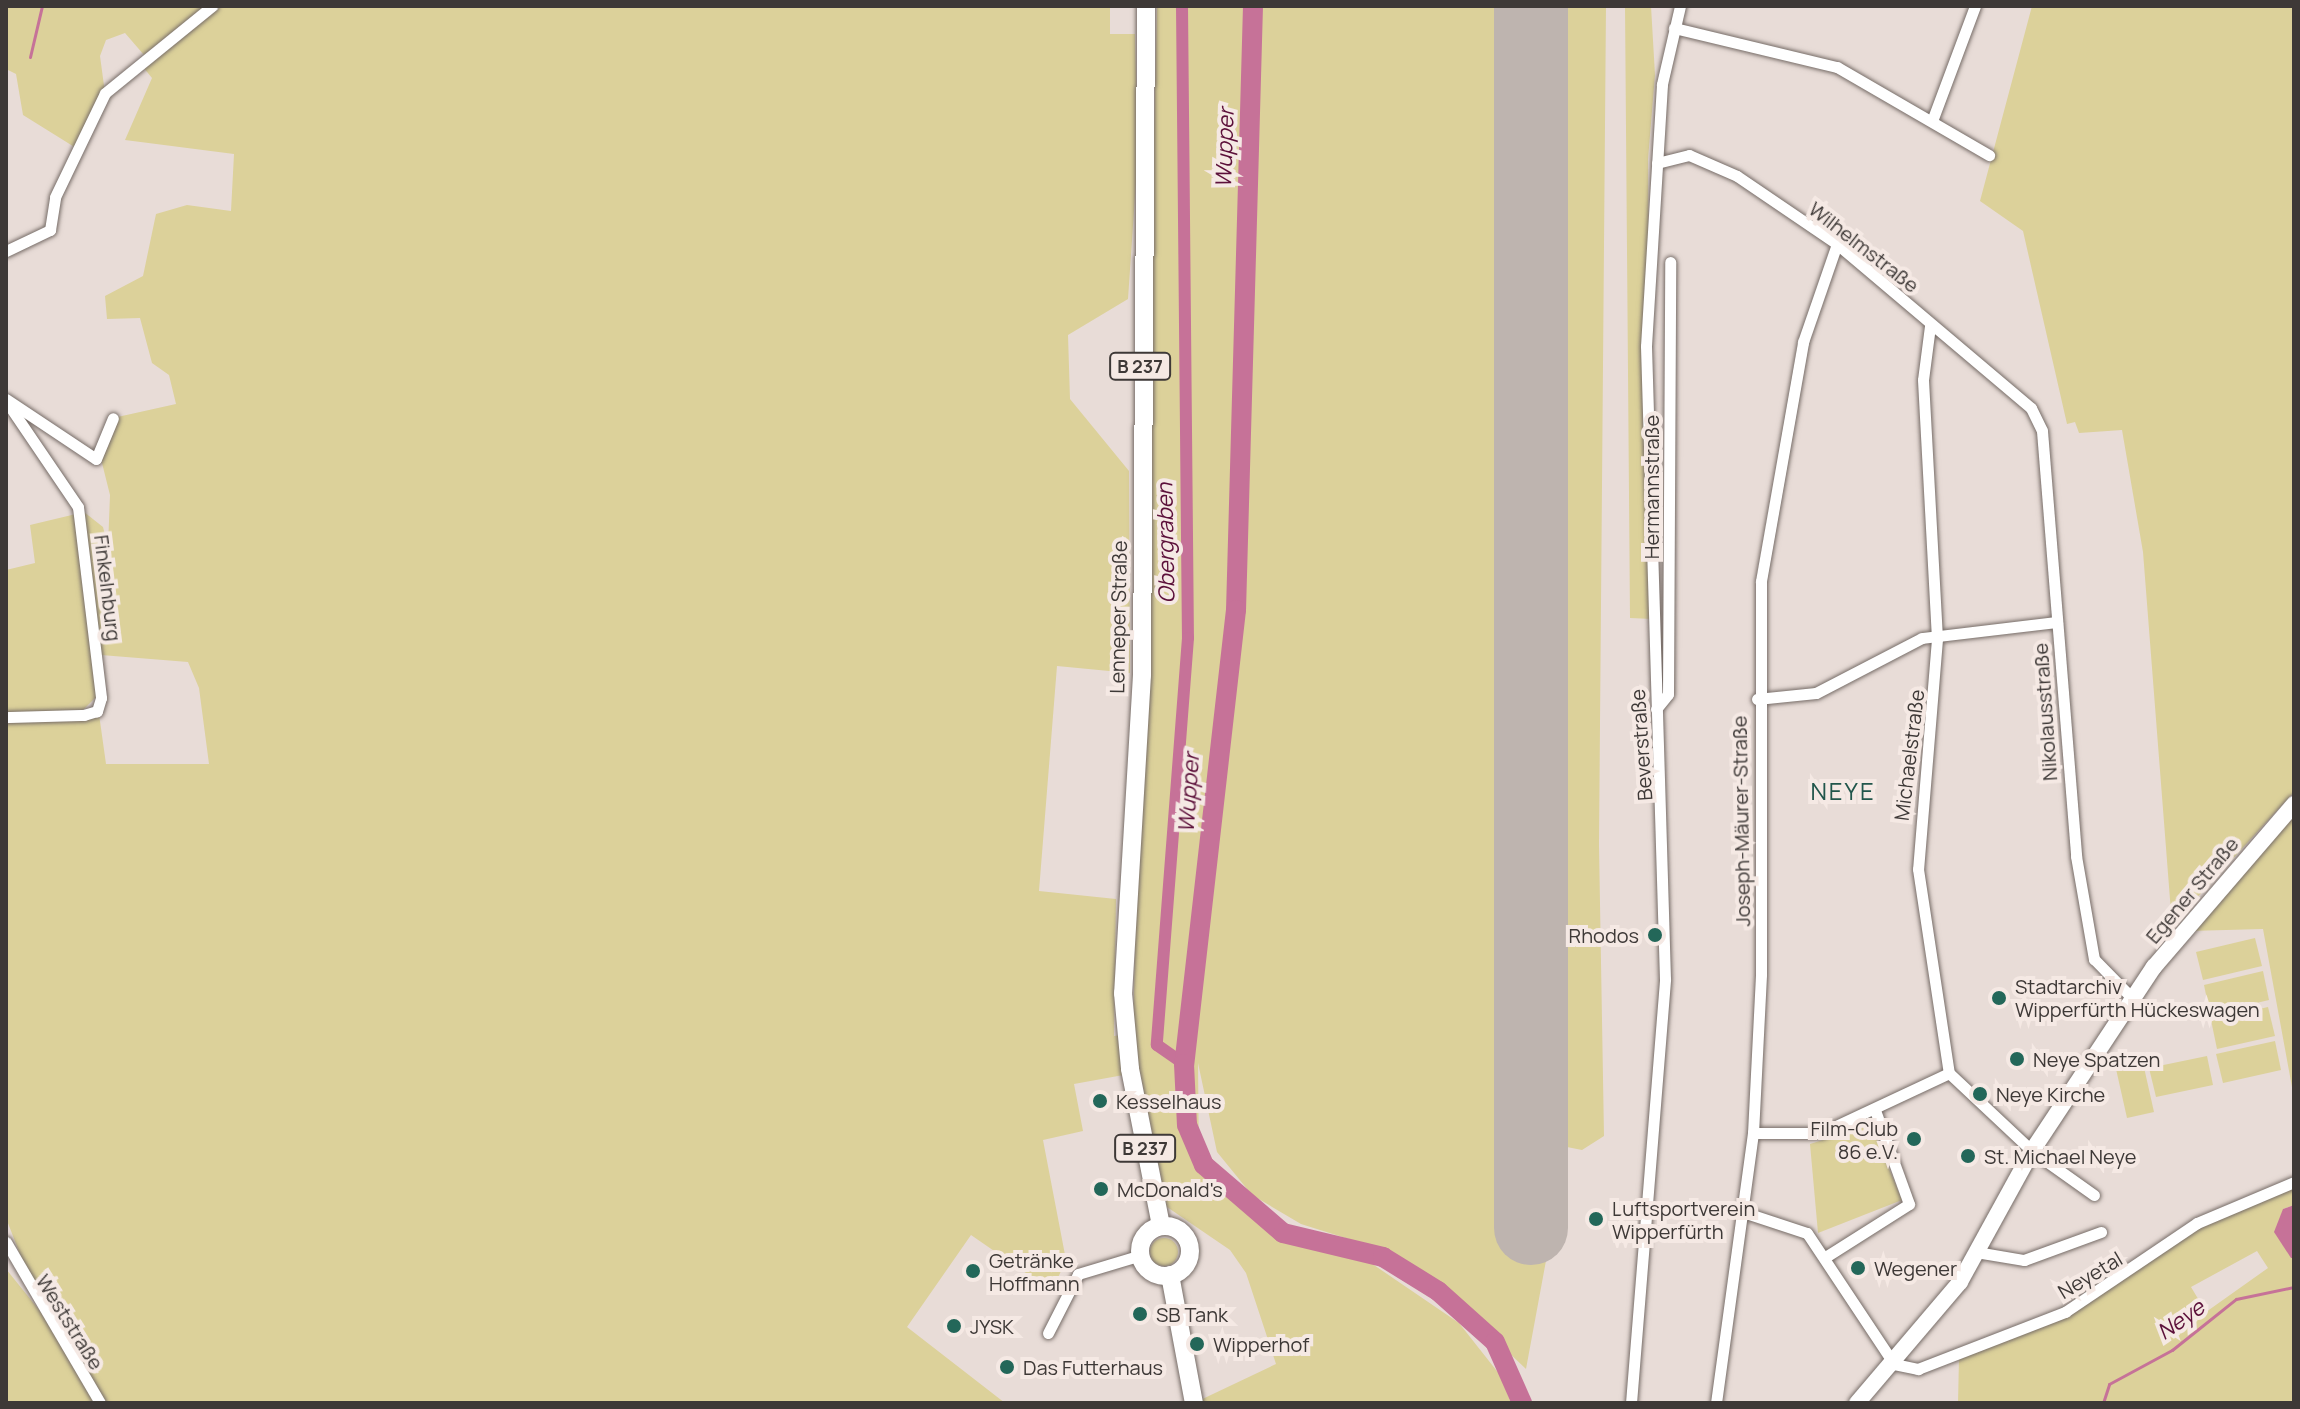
<!DOCTYPE html>
<html>
<head>
<meta charset="utf-8">
<style>
  body { margin:0 }
  #map { position:relative; width:2300px; height:1409px; overflow:hidden; background:#e8dcd7; font-family:Manrope,sans-serif }
  div>[style] { position:absolute }
  .green>* { inset:0; background:#dcd19a }
  .round { border-radius:50% }
  .water>* { inset:0; background:#c67298 }
  .stream>* { height:3px; margin:-1.5px; padding:0 1.5px; transform-origin:1.5px; border-radius:1.5px; background:#c67298 }
  .canal>* { height:12px; margin:-6px; padding:0 6px; transform-origin:6px; border-radius:6px; background:#c67298 }
  .river>* { height:20px; margin:-10px; padding:0 10px; transform-origin:10px; border-radius:10px; background:#c67298 }
  .runway>* { height:74px; margin:-37px; padding:0 37px; transform-origin:37px; border-radius:37px; background:#beb4af }
  .roads { filter:drop-shadow(0 0 2px #766c67) drop-shadow(0 0 2px #766c67) }
  .street>* { height:11px; margin:-5.5px; padding:0 5.5px; transform-origin:5.5px; border-radius:5.5px; background:#fff }
  .secondary>* { height:16px; margin:-8px; padding:0 8px; transform-origin:8px; border-radius:8px; background:#fff }
  .primary>* { height:18px; margin:-9px; padding:0 9px; transform-origin:9px; border-radius:9px; background:#fff }
  .primary>.ring { margin:-9px; padding:0; box-sizing:content-box; background:none; border:18px solid #fff; border-radius:50% }
  .dots>* { width:22px; height:22px; translate:-50% -50%; box-sizing:border-box; border:4px solid #f5e9e4; border-radius:50% }
  span { translate:-50% -50%; white-space:nowrap; text-align:center; line-height:1.15; -webkit-text-stroke:8px #f5e9e4; paint-order:stroke }
  .shield-label span { padding:2px 6px; background:#f5e9e4; border:2px solid; border-radius:6px; -webkit-text-stroke-width:0 }
  .shield-label { font-size:18px; color:#3e3937; font-weight:700 }
  .street-label { font-size:20px; color:#3e3937 }
  .poi-label { font-size:20px; color:#3e3937 }
  .right { translate:-100% -50%; text-align:right }
  .left { translate:0 -50%; text-align:left }
  .water-label { font-size:22px; color:#5c103a; font-style:italic }
  .quarter-label { font-size:24px; color:#21564b; letter-spacing:2px }
  .frame { position:absolute; inset:0; border:8px solid #3e3937; pointer-events:none }
</style>
</head>
<body>
<div id="map">
  <div class="green">
    <div style="clip-path:polygon(6px 6px,205px 6px,144px 55px,125px 33px,106px 40px,100px 56px,105px 93px,76px 148px,23px 115px,16px 74px,6px 69px)"></div>
    <div style="clip-path:polygon(222px 6px,1110px 6px,1110px 34px,1135px 34px,1138px 152px,1128px 299px,1068px 335px,1070px 399px,1129px 471px,1130px 673px,1057px 666px,1039px 891px,1116px 899px,1114px 1036px,1133px 1033px,1157px 6px,1606px 6px,1599px 845px,1604px 1136px,1582px 1150px,1567px 1147px,1526px 1369px,1424px 1272px,1387px 1251px,1301px 1224px,1252px 1195px,1217px 1152px,1198px 1063px,1199px 1168px,1253px 1215px,1292px 1237px,1346px 1246px,1459px 1323px,1500px 1375px,1511px 1403px,1194px 1403px,1276px 1364px,1246px 1273px,1230px 1250px,1167px 1207px,1140px 1072px,1074px 1084px,1083px 1131px,1043px 1140px,1066px 1260px,1052px 1291px,971px 1235px,907px 1327px,1005px 1403px,6px 1403px,6px 1269px,44px 1316px,6px 1218px,6px 721px,99px 714px,106px 764px,209px 764px,199px 688px,188px 662px,101px 655px,84px 512px,103px 527px,108px 547px,110px 495px,101px 459px,113px 418px,176px 404px,169px 375px,152px 363px,140px 318px,107px 319px,105px 296px,143px 276px,156px 214px,187px 205px,231px 211px,234px 154px,125px 140px,152px 78px,143px 67px)"></div>
    <div style="clip-path:polygon(1625px 6px,1651px 6px,1655px 75px,1648px 159px,1652px 619px,1630px 618px)"></div>
    <div style="clip-path:polygon(2032px 6px,2294px 6px,2294px 792px,2172px 925px,2143px 552px,2122px 430px,2079px 433px,2075px 422px,2067px 424px,2023px 231px,1980px 201px)"></div>
    <div style="clip-path:polygon(76px 514px,98px 695px,83px 710px,6px 713px,6px 570px,35px 563px,30px 525px)"></div>
    <div style="clip-path:polygon(2294px 816px,2294px 1098px,2263px 929px,2189px 931px)"></div>
    <div style="clip-path:polygon(2255px 938px,2262px 966px,2203px 980px,2196px 952px)"></div>
    <div style="clip-path:polygon(2263px 971px,2269px 1000px,2210px 1014px,2204px 985px)"></div>
    <div style="clip-path:polygon(2268px 1007px,2275px 1036px,2217px 1049px,2211px 1020px)"></div>
    <div style="clip-path:polygon(2275px 1041px,2281px 1070px,2223px 1083px,2216px 1054px)"></div>
    <div style="clip-path:polygon(2141px 1054px,2154px 1112px,2127px 1118px,2114px 1060px)"></div>
    <div style="clip-path:polygon(2207px 1056px,2213px 1085px,2156px 1097px,2149px 1068px)"></div>
    <div style="clip-path:polygon(1871px 1125px,1902px 1200px,1818px 1233px,1810px 1144px)"></div>
    <div style="clip-path:polygon(evenodd,2294px 1182px,2294px 1205px,2283px 1209px,2294px 1258px,2294px 1403px,1958px 1403px,1959px 1358px,2065px 1312px,2197px 1223px,2294px 1182px,2257px 1251px,2268px 1268px,2206px 1312px,2191px 1287px,2257px 1251px)"></div>
    <div class="round" style="left:1150px;top:1238px;width:28px;height:28px"></div>
  </div>
  <div class="water">
    <div style="clip-path:polygon(2294px 1205px,2294px 1258px,2291px 1258px,2274px 1232px,2283px 1209px)"></div>
  </div>
  <div class="stream">
    <div style="left:30px;top:57px;width:52px;rotate:-76.8deg"></div>
    <div style="left:2103px;top:1403px;width:20px;rotate:-72deg"></div>
    <div style="left:2109px;top:1384px;width:72px;rotate:-28.4deg"></div>
    <div style="left:2172px;top:1350px;width:82px;rotate:-38.6deg"></div>
    <div style="left:2236px;top:1299px;width:59px;rotate:-11.7deg"></div>
  </div>
  <div class="canal">
    <div style="left:1182px;top:6px;width:632px;rotate:89.46deg"></div>
    <div style="left:1188px;top:638px;width:408px;rotate:94.4deg"></div>
    <div style="left:1157px;top:1045px;width:33px;rotate:35deg"></div>
  </div>
  <div class="river">
    <div style="left:1253px;top:6px;width:604px;rotate:91.61deg"></div>
    <div style="left:1236px;top:610px;width:457px;rotate:96.5deg"></div>
    <div style="left:1184px;top:1064px;width:61px;rotate:87.2deg"></div>
    <div style="left:1187px;top:1125px;width:43px;rotate:67deg"></div>
    <div style="left:1204px;top:1165px;width:104px;rotate:40.7deg"></div>
    <div style="left:1283px;top:1233px;width:103px;rotate:13.5deg"></div>
    <div style="left:1383px;top:1257px;width:65px;rotate:31.7deg"></div>
    <div style="left:1438px;top:1291px;width:76px;rotate:41.8deg"></div>
    <div style="left:1495px;top:1342px;width:67px;rotate:66.1deg"></div>
  </div>
  <div class="runway">
    <div style="left:1531px;top:6px;width:1222px;rotate:90deg"></div>
  </div>
  <div class="roads">
    <div class="street">
      <div style="left:1674px;top:28px;width:168px;rotate:13.5deg"></div>
      <div style="left:1837px;top:67px;width:176px;rotate:30.1deg"></div>
      <div style="left:1932px;top:121px;width:123px;rotate:-69.5deg"></div>
      <div style="left:1657px;top:163px;width:33px;rotate:-14deg"></div>
      <div style="left:1689px;top:155px;width:52px;rotate:23.6deg"></div>
      <div style="left:1737px;top:176px;width:121px;rotate:34.2deg"></div>
      <div style="left:1837px;top:244px;width:254px;rotate:40.2deg"></div>
      <div style="left:2031px;top:408px;width:25px;rotate:64deg"></div>
      <div style="left:2042px;top:431px;width:426px;rotate:85.4deg"></div>
      <div style="left:2076px;top:856px;width:105px;rotate:80.1deg"></div>
      <div style="left:2094px;top:959px;width:54px;rotate:45.7deg"></div>
      <div style="left:6px;top:251px;width:49px;rotate:-25.5deg"></div>
      <div style="left:50px;top:230px;width:33px;rotate:-81deg"></div>
      <div style="left:55px;top:197px;width:115px;rotate:-64.3deg"></div>
      <div style="left:105px;top:93px;width:138px;rotate:-39.1deg"></div>
      <div style="left:1930px;top:326px;width:54px;rotate:97.4deg"></div>
      <div style="left:1923px;top:380px;width:259px;rotate:86.9deg"></div>
      <div style="left:1937px;top:639px;width:231px;rotate:94.7deg"></div>
      <div style="left:1918px;top:869px;width:206px;rotate:81.4deg"></div>
      <div style="left:1949px;top:1073px;width:114px;rotate:43.2deg"></div>
      <div style="left:2032px;top:1151px;width:76px;rotate:35.4deg"></div>
      <div style="left:6px;top:399px;width:108px;rotate:33.7deg"></div>
      <div style="left:96px;top:459px;width:44px;rotate:-67.5deg"></div>
      <div style="left:6px;top:401px;width:128px;rotate:55.8deg"></div>
      <div style="left:78px;top:507px;width:192px;rotate:83.1deg"></div>
      <div style="left:101px;top:698px;width:14px;rotate:107deg"></div>
      <div style="left:97px;top:711px;width:14px;rotate:163deg"></div>
      <div style="left:84px;top:715px;width:78px;rotate:178.5deg"></div>
      <div style="left:1757px;top:699px;width:59px;rotate:-5.8deg"></div>
      <div style="left:1816px;top:693px;width:119px;rotate:-27.4deg"></div>
      <div style="left:1922px;top:638px;width:136px;rotate:-6.8deg"></div>
      <div style="left:1656px;top:709px;width:19px;rotate:-51deg"></div>
      <div style="left:1668px;top:694px;width:432px;rotate:-89.7deg"></div>
      <div style="left:1753px;top:1133px;width:68px"></div>
      <div style="left:1821px;top:1133px;width:141px;rotate:-25.1deg"></div>
      <div style="left:1743px;top:1212px;width:67px;rotate:18.2deg"></div>
      <div style="left:1807px;top:1233px;width:157px;rotate:56.4deg"></div>
      <div style="left:1894px;top:1364px;width:25px;rotate:12deg"></div>
      <div style="left:1918px;top:1369px;width:158px;rotate:-21.2deg"></div>
      <div style="left:2065px;top:1312px;width:159px;rotate:-34deg"></div>
      <div style="left:2197px;top:1223px;width:105px;rotate:-22.9deg"></div>
      <div style="left:6px;top:1242px;width:186px;rotate:59.7deg"></div>
      <div style="left:1976px;top:1252px;width:49px;rotate:9.5deg"></div>
      <div style="left:2024px;top:1260px;width:82px;rotate:-20deg"></div>
      <div style="left:1827px;top:1256px;width:97px;rotate:-32.4deg"></div>
      <div style="left:1909px;top:1204px;width:100px;rotate:-109.9deg"></div>
      <div style="left:1048px;top:1333px;width:66px;rotate:-63deg"></div>
      <div style="left:1078px;top:1274px;width:66px;rotate:-16.8deg"></div>
      <div style="left:1631px;top:1403px;width:425px;rotate:-85.4deg"></div>
      <div style="left:1665px;top:979px;width:633px;rotate:-91.72deg"></div>
      <div style="left:1646px;top:346px;width:262px;rotate:-86.5deg"></div>
      <div style="left:1662px;top:84px;width:80px;rotate:-77deg"></div>
      <div style="left:1716px;top:1403px;width:273px;rotate:-82.2deg"></div>
      <div style="left:1753px;top:1133px;width:159px;rotate:-87.1deg"></div>
      <div style="left:1761px;top:974px;width:393px;rotate:-90deg"></div>
      <div style="left:1761px;top:581px;width:243px;rotate:-80deg"></div>
      <div style="left:1803px;top:342px;width:104px;rotate:-70.9deg"></div>
    </div>
    <div class="secondary">
      <div style="left:1857px;top:1403px;width:159px;rotate:-49.6deg"></div>
      <div style="left:1960px;top:1282px;width:149px;rotate:-61.2deg"></div>
      <div style="left:2032px;top:1151px;width:221px;rotate:-56.5deg"></div>
      <div style="left:2154px;top:967px;width:215px;rotate:-49.3deg"></div>
    </div>
    <div class="primary">
      <div style="left:1146px;top:6px;width:669px;rotate:90.34deg"></div>
      <div style="left:1142px;top:675px;width:319px;rotate:93.4deg"></div>
      <div style="left:1123px;top:993px;width:76px;rotate:84.7deg"></div>
      <div style="left:1130px;top:1069px;width:160px;rotate:78.8deg"></div>
      <div class="ring" style="left:1140px;top:1226px;width:32px;height:32px"></div>
      <div style="left:1170px;top:1275px;width:130px;rotate:79.4deg"></div>
    </div>
  </div>
  <div class="dots">
    <div style="left:1655px;top:935px;background:#236759"></div>
    <div style="left:1999px;top:998px;background:#236759"></div>
    <div style="left:2017px;top:1059px;background:#236759"></div>
    <div style="left:1980px;top:1094px;background:#236759"></div>
    <div style="left:1100px;top:1101px;background:#236759"></div>
    <div style="left:1914px;top:1139px;background:#236759"></div>
    <div style="left:1968px;top:1156px;background:#236759"></div>
    <div style="left:1101px;top:1189px;background:#236759"></div>
    <div style="left:1596px;top:1219px;background:#236759"></div>
    <div style="left:1858px;top:1268px;background:#236759"></div>
    <div style="left:973px;top:1271px;background:#236759"></div>
    <div style="left:1140px;top:1314px;background:#236759"></div>
    <div style="left:954px;top:1326px;background:#236759"></div>
    <div style="left:1197px;top:1344px;background:#236759"></div>
    <div style="left:1007px;top:1367px;background:#236759"></div>
  </div>
  <div class="shield-label">
    <span style="left:1140px;top:366px">B 237</span>
    <span style="left:1145px;top:1148px">B 237</span>
  </div>
  <div class="street-label">
    <span style="left:1864px;top:247px;rotate:38deg">Wilhelmstraße</span>
    <span style="left:1651px;top:487px;rotate:-90deg">Hermannstraße</span>
    <span style="left:108px;top:588px;rotate:83deg">Finkelnburg</span>
    <span style="left:1118px;top:617px;rotate:-89deg">Lenneper Straße</span>
    <span style="left:2045px;top:712px;rotate:-94deg">Nikolausstraße</span>
    <span style="left:1641px;top:745px;rotate:-94deg">Beverstraße</span>
    <span style="left:1909px;top:755px;rotate:-83deg">Michaelstraße</span>
    <span style="left:1741px;top:821px;rotate:-91deg">Joseph-Mäurer-Straße</span>
    <span style="left:2192px;top:890px;rotate:-50deg">Egener Straße</span>
    <span style="left:2090px;top:1275px;rotate:-31deg">Neyetal</span>
    <span style="left:70px;top:1322px;rotate:58deg">Weststraße</span>
  </div>
  <div class="poi-label">
    <span class="right" style="left:1639px;top:935px">Rhodos</span>
    <span class="left" style="left:2015px;top:998px">Stadtarchiv<br>Wipperfürth Hückeswagen</span>
    <span class="left" style="left:2033px;top:1059px">Neye Spatzen</span>
    <span class="left" style="left:1996px;top:1094px">Neye Kirche</span>
    <span class="left" style="left:1116px;top:1101px">Kesselhaus</span>
    <span class="right" style="left:1898px;top:1140px">Film-Club<br>86 e.V.</span>
    <span class="left" style="left:1984px;top:1156px">St. Michael Neye</span>
    <span class="left" style="left:1117px;top:1189px">McDonald's</span>
    <span class="left" style="left:1612px;top:1220px">Luftsportverein<br>Wipperfürth</span>
    <span class="left" style="left:989px;top:1272px">Getränke<br>Hoffmann</span>
    <span class="left" style="left:1874px;top:1268px">Wegener</span>
    <span class="left" style="left:1156px;top:1314px">SB Tank</span>
    <span class="left" style="left:970px;top:1326px">JYSK</span>
    <span class="left" style="left:1213px;top:1344px">Wipperhof</span>
    <span class="left" style="left:1023px;top:1367px">Das Futterhaus</span>
  </div>
  <div class="water-label">
    <span style="left:1225px;top:148px;rotate:-88deg">Wupper</span>
    <span style="left:1166px;top:543px;rotate:-91deg">Obergraben</span>
    <span style="left:1189px;top:793px;rotate:-86deg">Wupper</span>
    <span style="left:2181px;top:1320px;rotate:-35deg">Neye</span>
  </div>
  <div class="quarter-label">
    <span style="left:1843px;top:791px">NEYE</span>
  </div>
  <div class="frame"></div>
</div>
</body>
</html>
